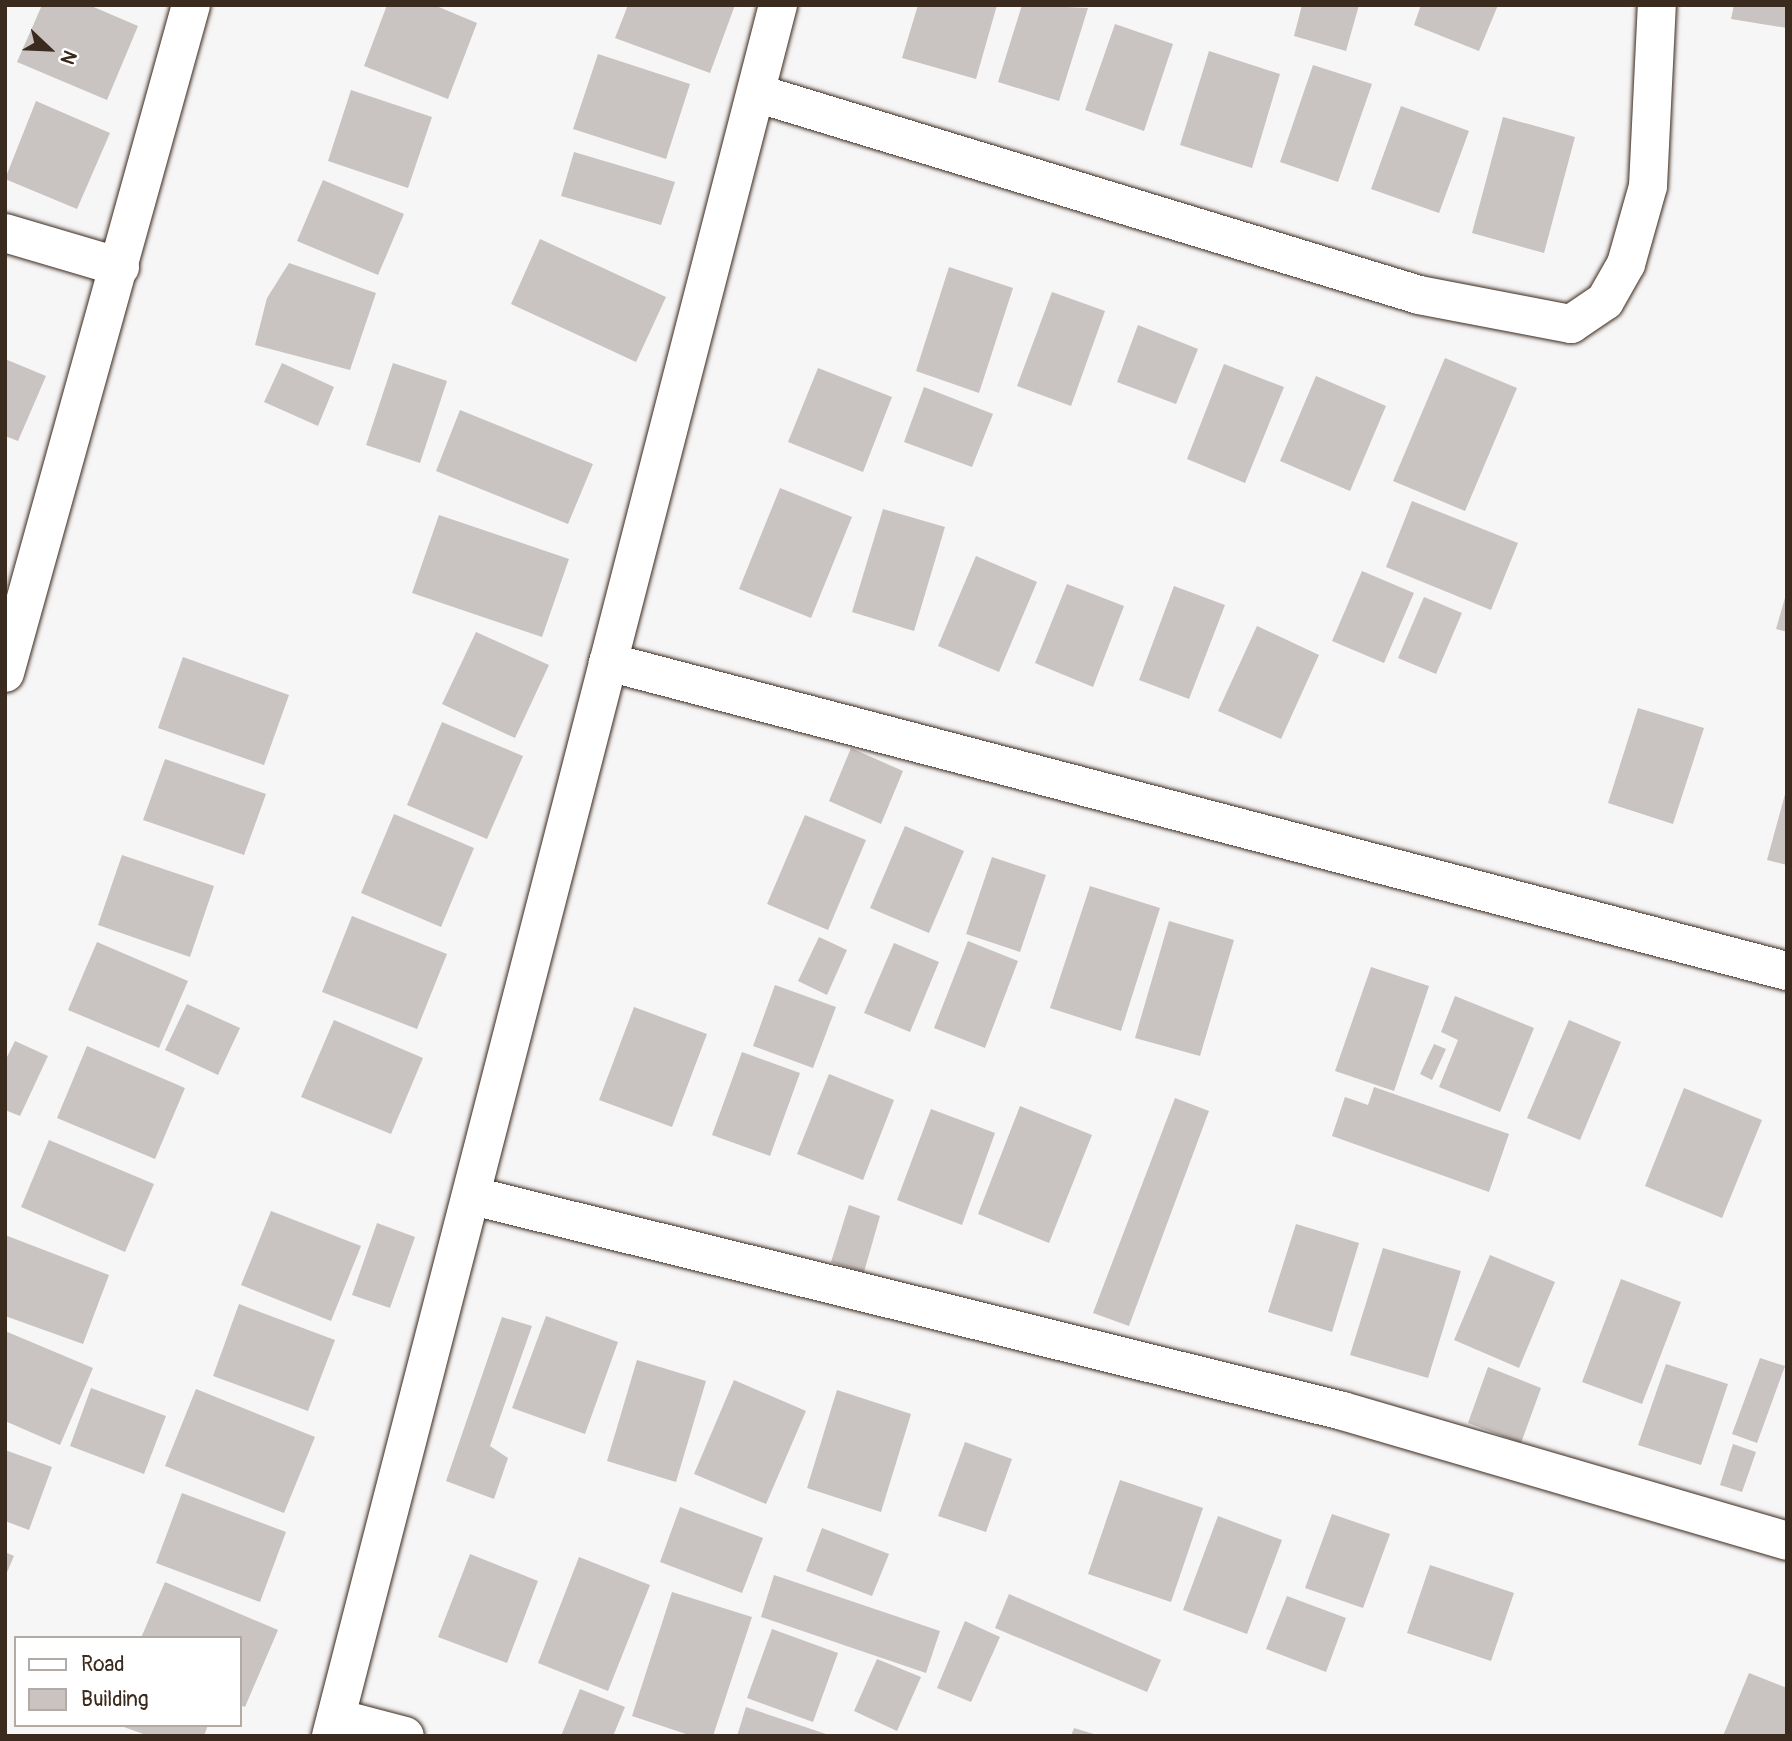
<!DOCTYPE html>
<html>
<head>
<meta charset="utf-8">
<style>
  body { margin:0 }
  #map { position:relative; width:1792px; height:1741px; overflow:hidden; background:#f7f6f6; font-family:Pangolin,sans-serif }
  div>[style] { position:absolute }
  .building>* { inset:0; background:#c9c3c1 }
  .roads { filter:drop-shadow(0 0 2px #3b2a1e) drop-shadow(0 0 2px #3b2a1e) }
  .minor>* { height:38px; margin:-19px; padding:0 19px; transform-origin:19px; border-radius:19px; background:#fff }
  span { translate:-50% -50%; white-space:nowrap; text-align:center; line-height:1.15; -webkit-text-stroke:5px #fff; paint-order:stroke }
  .frame { position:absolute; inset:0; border:7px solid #3b2a1e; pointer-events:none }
  .legend { position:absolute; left:14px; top:1636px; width:228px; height:91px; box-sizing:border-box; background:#fff; border:2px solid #b1aaa5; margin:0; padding:9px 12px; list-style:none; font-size:21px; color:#3b2a1e }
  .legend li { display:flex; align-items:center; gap:14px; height:35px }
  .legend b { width:35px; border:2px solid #b1aaa5 }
  .north { position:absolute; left:14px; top:14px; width:70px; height:70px; -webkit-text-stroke:5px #fff; paint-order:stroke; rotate:113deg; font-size:19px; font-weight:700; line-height:28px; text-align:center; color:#3b2a1e }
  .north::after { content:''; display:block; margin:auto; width:24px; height:32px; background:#3b2a1e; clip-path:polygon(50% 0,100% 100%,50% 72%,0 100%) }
</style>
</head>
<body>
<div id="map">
  <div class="building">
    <div style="clip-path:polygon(42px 5px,89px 5px,138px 26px,107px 100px,17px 62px)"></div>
    <div style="clip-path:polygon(387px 5px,434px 5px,477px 23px,448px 99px,364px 66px)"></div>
    <div style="clip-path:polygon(628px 5px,735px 5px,710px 73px,615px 38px)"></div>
    <div style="clip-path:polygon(918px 5px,997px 5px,976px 79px,902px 58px)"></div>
    <div style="clip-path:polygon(1022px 5px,1088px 8px,1059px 101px,998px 82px)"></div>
    <div style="clip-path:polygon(1302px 5px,1359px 5px,1346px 51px,1294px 36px)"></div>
    <div style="clip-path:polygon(1421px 5px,1498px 5px,1479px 51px,1414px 25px)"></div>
    <div style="clip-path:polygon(1734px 5px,1787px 5px,1787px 28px,1731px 19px)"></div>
    <div style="clip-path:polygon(1115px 24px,1173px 44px,1144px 131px,1085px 110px)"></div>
    <div style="clip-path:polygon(1209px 51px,1280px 74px,1252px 168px,1180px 145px)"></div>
    <div style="clip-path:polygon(598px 54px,690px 84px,666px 159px,573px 129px)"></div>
    <div style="clip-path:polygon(1313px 65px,1372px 84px,1338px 182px,1280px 162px)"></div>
    <div style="clip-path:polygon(351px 90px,432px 117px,408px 188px,328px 161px)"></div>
    <div style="clip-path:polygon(36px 101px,110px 133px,77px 209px,5px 179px)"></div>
    <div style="clip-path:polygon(1401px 106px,1469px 131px,1439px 213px,1371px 189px)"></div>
    <div style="clip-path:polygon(1503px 117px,1575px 137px,1544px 253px,1472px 233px)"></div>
    <div style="clip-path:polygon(574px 152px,675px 182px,661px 225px,561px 196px)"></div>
    <div style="clip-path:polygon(323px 180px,404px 214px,378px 275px,297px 241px)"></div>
    <div style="clip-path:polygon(540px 239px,666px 297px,636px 362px,511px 304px)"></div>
    <div style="clip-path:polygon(289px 263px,376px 293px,350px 370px,255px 345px,267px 298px)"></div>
    <div style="clip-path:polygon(949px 267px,1013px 288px,979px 393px,916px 371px)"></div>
    <div style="clip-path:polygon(1052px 292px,1105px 311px,1071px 406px,1017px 386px)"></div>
    <div style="clip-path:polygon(1138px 325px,1198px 349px,1176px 404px,1117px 382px)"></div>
    <div style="clip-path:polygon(1445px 358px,1517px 388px,1465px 511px,1393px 481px)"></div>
    <div style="clip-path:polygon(5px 359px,46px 376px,18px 441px,5px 436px)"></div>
    <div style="clip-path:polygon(282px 363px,334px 387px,318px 426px,264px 402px)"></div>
    <div style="clip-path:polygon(393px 363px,447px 381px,420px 463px,366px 445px)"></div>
    <div style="clip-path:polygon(1224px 364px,1284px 387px,1245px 483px,1187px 459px)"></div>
    <div style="clip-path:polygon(818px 368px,892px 397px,863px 472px,788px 442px)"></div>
    <div style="clip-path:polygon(1316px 376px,1386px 406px,1350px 491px,1280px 461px)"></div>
    <div style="clip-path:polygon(924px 387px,993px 414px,972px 467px,904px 442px)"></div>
    <div style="clip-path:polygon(460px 410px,593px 464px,568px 524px,436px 471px)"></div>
    <div style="clip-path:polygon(780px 488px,852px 517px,811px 618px,739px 589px)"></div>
    <div style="clip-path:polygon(1412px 501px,1518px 543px,1491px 610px,1386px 567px)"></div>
    <div style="clip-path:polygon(883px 509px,945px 527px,914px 631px,852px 612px)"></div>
    <div style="clip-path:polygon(439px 515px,569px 559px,542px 637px,412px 593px)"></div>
    <div style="clip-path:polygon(976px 556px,1037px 582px,999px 672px,938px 646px)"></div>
    <div style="clip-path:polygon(1362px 571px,1414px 593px,1384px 663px,1332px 641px)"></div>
    <div style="clip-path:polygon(1067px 584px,1124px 606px,1093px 687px,1035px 663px)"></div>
    <div style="clip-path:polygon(1174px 586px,1225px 605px,1189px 699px,1139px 680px)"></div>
    <div style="clip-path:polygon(1787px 591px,1787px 632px,1776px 629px)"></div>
    <div style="clip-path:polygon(1424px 597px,1462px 613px,1436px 674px,1398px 658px)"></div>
    <div style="clip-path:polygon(1257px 626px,1319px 655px,1281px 739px,1218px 711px)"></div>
    <div style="clip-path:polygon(476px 632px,549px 665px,515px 738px,442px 704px)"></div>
    <div style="clip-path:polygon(183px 657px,289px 695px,264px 765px,158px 728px)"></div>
    <div style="clip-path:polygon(1638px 708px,1704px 728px,1673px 824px,1608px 803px)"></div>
    <div style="clip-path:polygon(442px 722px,523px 756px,487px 839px,407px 805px)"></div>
    <div style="clip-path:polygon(851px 748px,903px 771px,881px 824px,829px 801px)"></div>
    <div style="clip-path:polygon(165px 759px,266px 794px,244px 855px,143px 820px)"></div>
    <div style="clip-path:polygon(1787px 787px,1787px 865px,1767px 860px)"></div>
    <div style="clip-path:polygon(394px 814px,474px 848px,441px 927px,361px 893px)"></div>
    <div style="clip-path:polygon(805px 815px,866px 840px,828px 930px,767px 904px)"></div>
    <div style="clip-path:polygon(905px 826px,964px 851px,929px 933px,870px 908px)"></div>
    <div style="clip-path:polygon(122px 855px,214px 886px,190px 957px,98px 925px)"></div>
    <div style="clip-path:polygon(992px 857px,1046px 875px,1020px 952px,966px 934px)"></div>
    <div style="clip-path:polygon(1090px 886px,1160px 908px,1121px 1031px,1050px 1008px)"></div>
    <div style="clip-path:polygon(352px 916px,447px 954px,417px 1029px,322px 992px)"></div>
    <div style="clip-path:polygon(1169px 921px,1234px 940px,1200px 1056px,1135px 1038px)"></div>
    <div style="clip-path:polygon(819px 937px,847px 950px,827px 995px,798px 981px)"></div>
    <div style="clip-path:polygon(968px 941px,1018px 961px,985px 1048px,934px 1028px)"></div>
    <div style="clip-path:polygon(97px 942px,188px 981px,159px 1048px,68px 1010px)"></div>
    <div style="clip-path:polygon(894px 943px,939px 962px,910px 1032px,864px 1013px)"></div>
    <div style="clip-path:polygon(1371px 967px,1429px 986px,1394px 1091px,1335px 1071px)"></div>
    <div style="clip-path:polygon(775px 985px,836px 1007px,813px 1068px,753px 1046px)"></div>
    <div style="clip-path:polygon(1455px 996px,1534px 1028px,1500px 1112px,1439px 1087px,1458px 1040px,1441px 1032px)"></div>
    <div style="clip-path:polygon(187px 1004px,240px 1028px,218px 1075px,165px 1050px)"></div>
    <div style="clip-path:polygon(634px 1007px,707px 1034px,672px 1127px,599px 1100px)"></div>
    <div style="clip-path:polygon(334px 1020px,423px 1058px,391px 1134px,301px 1097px)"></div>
    <div style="clip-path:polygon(1569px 1020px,1621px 1042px,1580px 1140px,1527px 1118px)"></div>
    <div style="clip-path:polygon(15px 1041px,48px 1056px,20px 1116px,5px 1110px,5px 1061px)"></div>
    <div style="clip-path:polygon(1434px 1044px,1446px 1049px,1432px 1080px,1420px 1074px)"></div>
    <div style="clip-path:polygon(87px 1046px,185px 1088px,155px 1159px,57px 1118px)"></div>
    <div style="clip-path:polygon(742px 1052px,800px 1073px,770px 1156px,712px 1135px)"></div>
    <div style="clip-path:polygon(829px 1074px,894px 1100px,863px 1180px,797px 1154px)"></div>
    <div style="clip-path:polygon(1374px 1087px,1509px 1134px,1489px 1192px,1332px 1136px,1345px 1097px,1368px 1105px)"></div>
    <div style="clip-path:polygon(1684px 1088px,1762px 1120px,1722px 1218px,1645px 1186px)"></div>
    <div style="clip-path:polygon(1175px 1098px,1209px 1111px,1129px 1326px,1093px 1313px)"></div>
    <div style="clip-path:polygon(1020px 1106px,1092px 1135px,1049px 1243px,978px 1214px)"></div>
    <div style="clip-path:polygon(931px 1109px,995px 1133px,962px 1225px,897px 1200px)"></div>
    <div style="clip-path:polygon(49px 1140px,154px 1184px,125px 1252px,21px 1207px)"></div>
    <div style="clip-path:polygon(849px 1205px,880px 1216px,864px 1272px,831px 1262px)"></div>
    <div style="clip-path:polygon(271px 1211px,361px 1246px,331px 1321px,241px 1285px)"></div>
    <div style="clip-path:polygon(377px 1223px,415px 1237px,390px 1308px,352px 1295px)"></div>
    <div style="clip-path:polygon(1296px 1224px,1359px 1243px,1332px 1332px,1268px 1312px)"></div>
    <div style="clip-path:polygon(5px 1235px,109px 1275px,83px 1344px,5px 1316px)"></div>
    <div style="clip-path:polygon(1383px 1248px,1461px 1271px,1428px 1378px,1350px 1355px)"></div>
    <div style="clip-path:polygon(1490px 1255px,1555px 1282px,1519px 1368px,1454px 1340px)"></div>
    <div style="clip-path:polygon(1621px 1279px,1681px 1302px,1642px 1404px,1582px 1382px)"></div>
    <div style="clip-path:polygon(239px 1304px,335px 1340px,308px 1411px,213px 1376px)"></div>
    <div style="clip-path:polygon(546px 1316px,618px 1342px,585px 1434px,512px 1408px)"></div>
    <div style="clip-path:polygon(502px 1317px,532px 1326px,490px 1446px,508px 1458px,494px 1499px,446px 1481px)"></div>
    <div style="clip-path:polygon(5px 1331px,93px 1368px,60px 1445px,5px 1421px)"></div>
    <div style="clip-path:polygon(1760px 1358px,1785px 1366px,1757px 1443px,1732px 1434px)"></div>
    <div style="clip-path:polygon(637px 1360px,706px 1381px,676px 1482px,607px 1461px)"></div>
    <div style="clip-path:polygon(1666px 1364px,1728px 1384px,1701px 1465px,1638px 1445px)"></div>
    <div style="clip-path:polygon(1488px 1367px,1541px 1388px,1521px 1443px,1468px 1423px)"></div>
    <div style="clip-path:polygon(734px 1380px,806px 1411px,766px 1504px,694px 1474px)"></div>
    <div style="clip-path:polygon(91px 1388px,166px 1416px,144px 1474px,70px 1446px)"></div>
    <div style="clip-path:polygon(196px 1389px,315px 1437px,284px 1513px,165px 1466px)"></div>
    <div style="clip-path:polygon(837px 1390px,911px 1414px,881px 1512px,807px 1488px)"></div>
    <div style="clip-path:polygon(965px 1442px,1012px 1459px,986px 1532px,938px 1516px)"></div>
    <div style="clip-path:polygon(1733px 1444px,1756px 1452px,1742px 1492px,1720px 1485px)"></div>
    <div style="clip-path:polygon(5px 1450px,52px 1467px,29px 1530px,5px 1521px)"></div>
    <div style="clip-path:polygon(1120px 1480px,1203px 1508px,1171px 1602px,1088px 1574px)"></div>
    <div style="clip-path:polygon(182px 1493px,286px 1532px,260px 1602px,156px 1563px)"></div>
    <div style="clip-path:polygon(680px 1507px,763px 1538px,742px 1593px,660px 1562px)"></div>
    <div style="clip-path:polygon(1332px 1514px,1390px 1534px,1363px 1608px,1305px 1588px)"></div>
    <div style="clip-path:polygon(1218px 1516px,1282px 1540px,1247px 1634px,1183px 1610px)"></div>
    <div style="clip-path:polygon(822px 1528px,889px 1554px,872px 1596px,806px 1571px)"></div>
    <div style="clip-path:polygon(5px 1552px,14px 1556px,5px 1577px)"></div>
    <div style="clip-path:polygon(470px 1554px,538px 1581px,507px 1663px,438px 1637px)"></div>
    <div style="clip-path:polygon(579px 1557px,650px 1585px,608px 1691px,538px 1663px)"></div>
    <div style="clip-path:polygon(1430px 1565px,1514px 1593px,1491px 1661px,1407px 1633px)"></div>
    <div style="clip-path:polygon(774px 1575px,940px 1631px,926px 1673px,761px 1617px)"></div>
    <div style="clip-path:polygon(165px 1582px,278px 1630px,245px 1707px,240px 1705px,240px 1638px,141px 1638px)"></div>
    <div style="clip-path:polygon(672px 1592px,752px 1617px,713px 1736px,692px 1736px,632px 1716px)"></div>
    <div style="clip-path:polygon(1009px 1594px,1161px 1660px,1147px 1692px,995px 1628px)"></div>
    <div style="clip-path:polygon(1287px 1596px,1346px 1618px,1326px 1672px,1266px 1649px)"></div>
    <div style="clip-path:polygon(965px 1621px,1000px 1637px,971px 1702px,937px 1688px)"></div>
    <div style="clip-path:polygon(772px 1629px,838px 1653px,813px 1722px,747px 1698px)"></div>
    <div style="clip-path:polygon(877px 1659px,921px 1677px,897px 1731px,854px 1711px)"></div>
    <div style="clip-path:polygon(1749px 1673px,1787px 1688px,1787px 1736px,1723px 1736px)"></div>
    <div style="clip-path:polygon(580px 1689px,625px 1707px,613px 1736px,561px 1736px)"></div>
    <div style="clip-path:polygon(746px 1707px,829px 1735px,829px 1736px,737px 1736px)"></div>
    <div style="clip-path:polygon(208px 1725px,204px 1736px,149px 1736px,121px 1726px)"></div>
    <div style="clip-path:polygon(1074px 1728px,1097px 1735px,1097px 1736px,1071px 1736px)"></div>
  </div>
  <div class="roads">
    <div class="minor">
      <div style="left:756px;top:93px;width:693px;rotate:16.94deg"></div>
      <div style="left:1419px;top:295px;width:155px;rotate:10.8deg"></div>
      <div style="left:1571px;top:324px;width:41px;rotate:-34.1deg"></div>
      <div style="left:1605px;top:301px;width:43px;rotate:-60.4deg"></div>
      <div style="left:1626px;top:264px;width:81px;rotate:-74.2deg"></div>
      <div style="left:1648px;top:186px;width:181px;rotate:-87.2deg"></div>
      <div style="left:5px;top:233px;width:120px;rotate:16.5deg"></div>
      <div style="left:608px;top:662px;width:1219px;rotate:14.69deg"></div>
      <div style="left:5px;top:673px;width:693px;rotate:-74.44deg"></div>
      <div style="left:473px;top:1196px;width:896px;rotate:13.88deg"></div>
      <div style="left:1343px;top:1411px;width:463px;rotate:16.3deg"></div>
      <div style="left:336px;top:1718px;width:71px;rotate:14.6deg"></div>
      <div style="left:331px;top:1736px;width:1788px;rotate:-75.52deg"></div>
    </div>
  </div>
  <div class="frame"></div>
  <ul class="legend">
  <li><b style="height:9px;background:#fff"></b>Road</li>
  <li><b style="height:19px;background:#c9c3c1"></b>Building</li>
  </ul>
  <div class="north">N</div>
</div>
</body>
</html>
